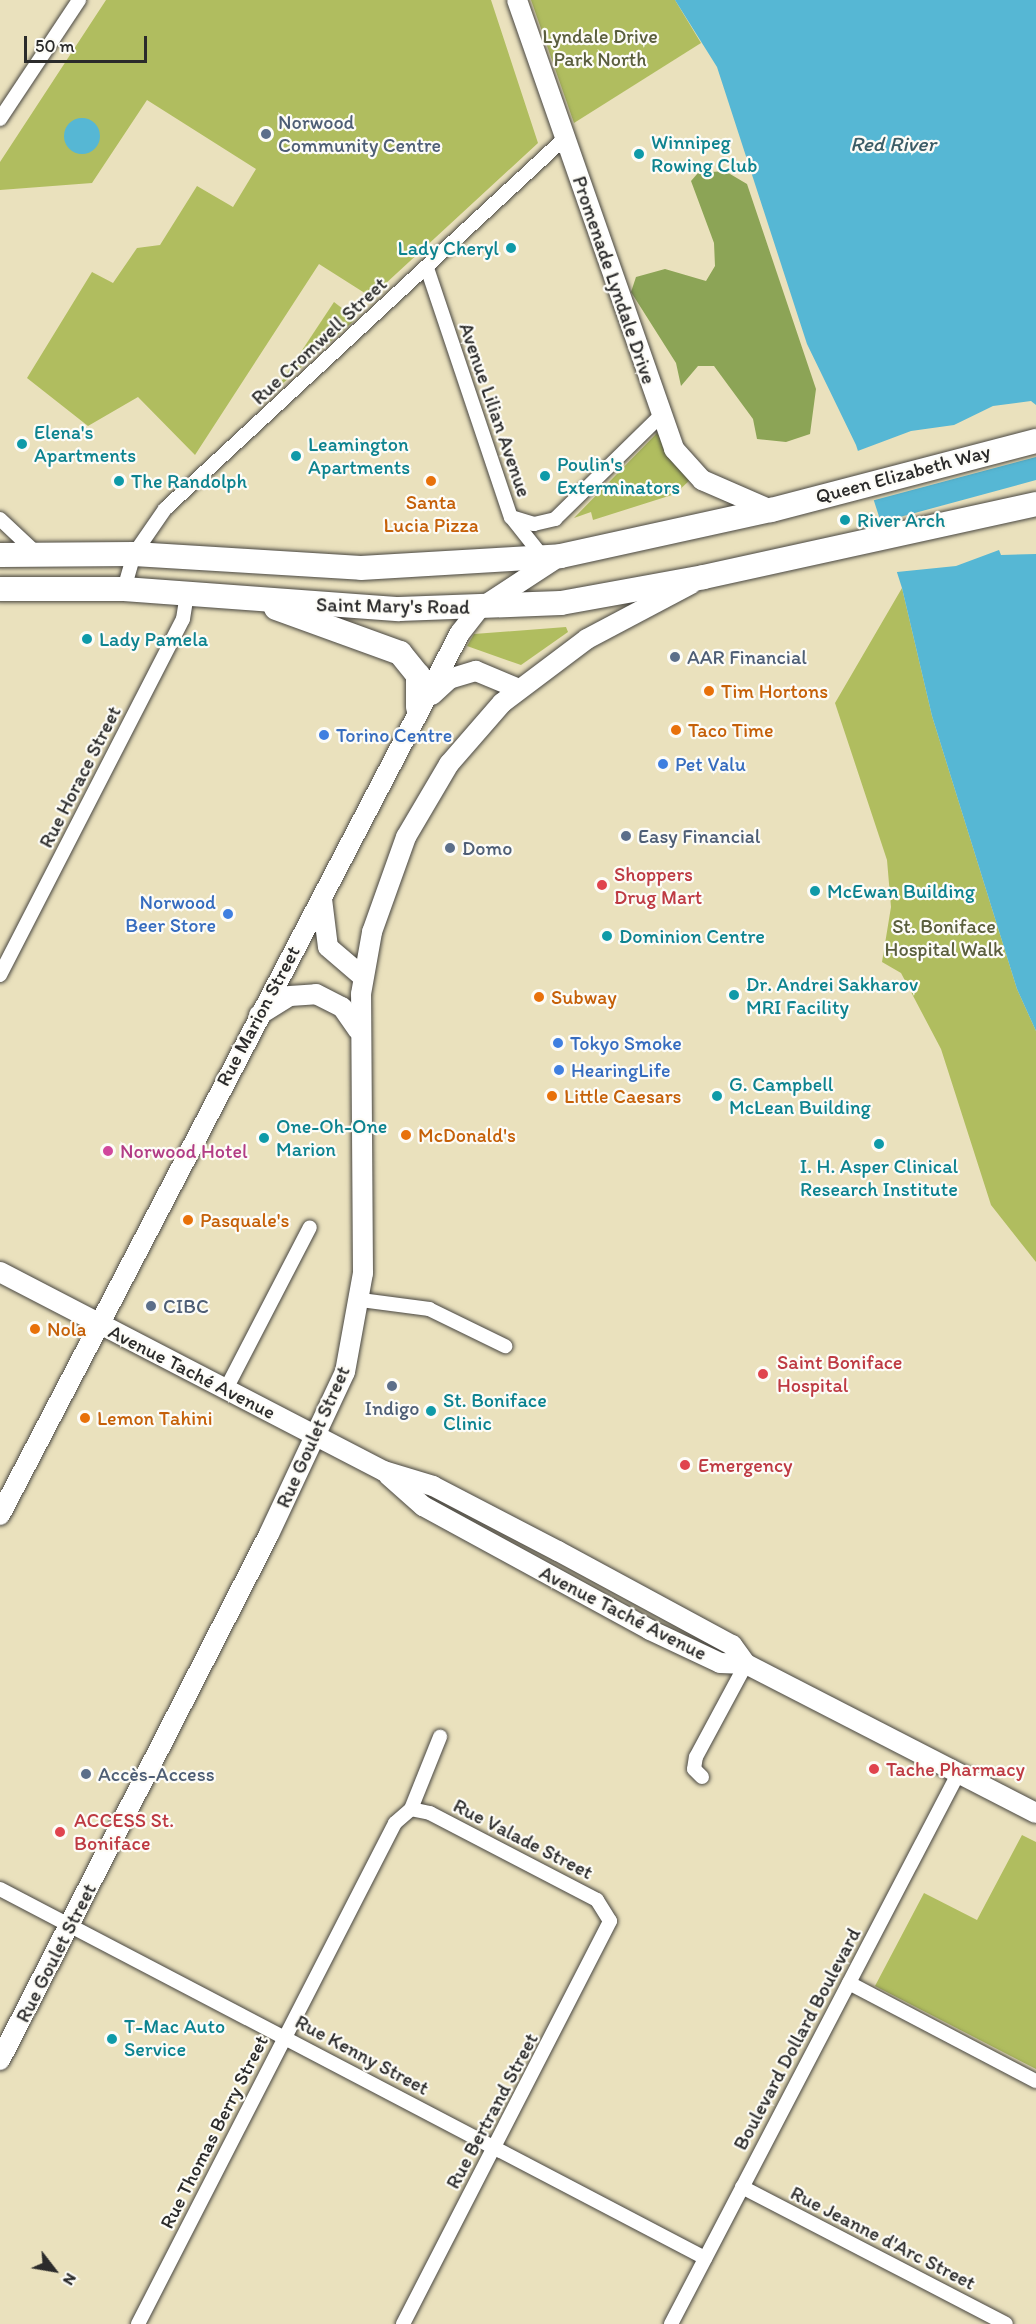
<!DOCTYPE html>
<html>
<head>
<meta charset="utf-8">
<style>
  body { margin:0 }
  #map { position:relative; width:1036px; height:2324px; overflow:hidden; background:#eae1bd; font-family:Itim,sans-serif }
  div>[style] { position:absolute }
  .green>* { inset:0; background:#b0bd5f }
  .forest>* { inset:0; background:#8ca456 }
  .water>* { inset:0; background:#56b7d4 }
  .round { border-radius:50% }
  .pier>* { inset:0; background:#eae1bd }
  .roads { filter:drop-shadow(0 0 2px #484641) drop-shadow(0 0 2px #484641) }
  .street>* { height:14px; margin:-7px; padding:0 7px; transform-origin:7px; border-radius:7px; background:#fff }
  .secondary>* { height:20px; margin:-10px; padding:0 10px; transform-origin:10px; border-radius:10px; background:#fff }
  .highway>* { height:24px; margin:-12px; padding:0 12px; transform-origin:12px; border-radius:12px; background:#fff }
  .dots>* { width:16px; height:16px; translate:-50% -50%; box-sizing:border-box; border:3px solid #fdfcf7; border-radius:50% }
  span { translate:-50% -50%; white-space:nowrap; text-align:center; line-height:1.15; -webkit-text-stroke:4.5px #fdfcf7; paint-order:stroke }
  .park-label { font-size:20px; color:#5a5e3d }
  .service-label { font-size:20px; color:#4e5e75 }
  .left { translate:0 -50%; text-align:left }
  .culture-label { font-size:20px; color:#0d838f }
  .right { translate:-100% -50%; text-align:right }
  .street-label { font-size:20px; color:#2b2b2b }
  .food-label { font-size:20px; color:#c56008 }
  .shop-label { font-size:20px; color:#366cbe }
  .health-label { font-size:20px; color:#be3a42 }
  .hotel-label { font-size:20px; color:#b23c85 }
  .water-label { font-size:21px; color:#3a5c66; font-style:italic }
  .north { position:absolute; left:24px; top:2240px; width:60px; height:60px; -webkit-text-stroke:4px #fdfcf7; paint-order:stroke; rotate:121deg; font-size:16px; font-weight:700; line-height:24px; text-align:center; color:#2b2b2b }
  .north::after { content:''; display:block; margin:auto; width:21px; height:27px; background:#2b2b2b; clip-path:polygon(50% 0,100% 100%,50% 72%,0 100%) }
  .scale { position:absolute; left:24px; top:36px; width:123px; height:27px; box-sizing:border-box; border:3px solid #2b2b2b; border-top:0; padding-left:8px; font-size:18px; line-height:21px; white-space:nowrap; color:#2b2b2b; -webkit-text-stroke:4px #fdfcf7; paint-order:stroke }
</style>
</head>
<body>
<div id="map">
  <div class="green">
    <div style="clip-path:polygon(106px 0,491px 0,538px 143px,371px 297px,319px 264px,195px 455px,138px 397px,88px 426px,27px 378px,92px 272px,113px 283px,137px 248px,160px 245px,197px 186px,233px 207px,256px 169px,147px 100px,92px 183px,0 190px,0 162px)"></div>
    <div style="clip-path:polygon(531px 0,675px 0,701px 43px,574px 123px)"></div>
    <div style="clip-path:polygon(334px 302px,356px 319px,282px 384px,281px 382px)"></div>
    <div style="clip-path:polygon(657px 433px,691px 479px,675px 494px,593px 520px,591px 512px,574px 518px)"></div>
    <div style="clip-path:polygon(902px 588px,932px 716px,1017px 989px,1036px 1031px,1036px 1262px,991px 1205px,941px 1049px,901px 973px,882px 962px,891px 907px,887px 860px,835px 703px)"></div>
    <div style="clip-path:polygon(566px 627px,568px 632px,521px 665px,467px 646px,474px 634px)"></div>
    <div style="clip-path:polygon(1022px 1835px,1036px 1842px,1036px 2069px,875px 1986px,924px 1893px,977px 1920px)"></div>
  </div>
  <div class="forest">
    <div style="clip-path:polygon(725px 171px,747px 184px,816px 389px,810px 434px,786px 442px,757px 439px,753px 419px,714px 366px,698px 366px,681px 386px,676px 363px,631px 292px,636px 277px,665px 269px,706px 281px,715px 266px,714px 243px,691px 181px,698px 173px)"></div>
  </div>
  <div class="water">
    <div style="clip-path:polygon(675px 0,1036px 0,1036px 1031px,1017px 989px,932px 716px,902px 588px,856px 445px,807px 344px,717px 67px)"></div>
    <div class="round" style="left:64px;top:118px;width:36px;height:36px"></div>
  </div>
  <div class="pier">
    <div style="clip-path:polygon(1031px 401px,1036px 405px,1036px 457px,871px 501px,855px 452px,911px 431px,954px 425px,993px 406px)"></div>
    <div style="clip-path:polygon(1036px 480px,1036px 554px,1001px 555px,999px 550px,956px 566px,897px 572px,896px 579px,878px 523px)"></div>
  </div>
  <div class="roads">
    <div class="street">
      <div style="left:0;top:119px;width:143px;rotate:-56.4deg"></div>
      <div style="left:427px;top:268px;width:263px;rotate:71.4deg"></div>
      <div style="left:511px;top:517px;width:50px;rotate:51.5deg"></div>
      <div style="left:511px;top:517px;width:24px;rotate:17deg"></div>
      <div style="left:534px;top:524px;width:22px;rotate:-13deg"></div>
      <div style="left:555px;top:519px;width:147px;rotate:-44.4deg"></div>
      <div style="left:0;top:519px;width:48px;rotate:43.3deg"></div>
      <div style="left:124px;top:589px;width:36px;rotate:-74deg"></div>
      <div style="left:134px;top:554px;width:55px;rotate:-55.4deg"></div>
      <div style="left:165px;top:509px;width:546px;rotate:-42.85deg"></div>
      <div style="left:0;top:975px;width:400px;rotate:-62.8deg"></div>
      <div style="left:183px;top:619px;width:25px;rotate:-81deg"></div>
      <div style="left:361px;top:1300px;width:69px;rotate:7.5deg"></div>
      <div style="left:429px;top:1309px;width:85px;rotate:26deg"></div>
      <div style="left:226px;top:1389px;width:182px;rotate:-62.6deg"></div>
      <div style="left:702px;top:1777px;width:11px;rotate:-135deg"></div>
      <div style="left:694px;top:1769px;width:12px;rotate:-81deg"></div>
      <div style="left:696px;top:1757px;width:106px;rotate:-61.7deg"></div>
      <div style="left:0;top:1889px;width:796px;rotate:27.63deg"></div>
      <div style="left:849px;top:1983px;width:211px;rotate:27.7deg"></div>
      <div style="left:742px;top:2187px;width:297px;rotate:27.4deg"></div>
      <div style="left:138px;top:2324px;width:563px;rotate:-62.84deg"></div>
      <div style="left:395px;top:1823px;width:21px;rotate:-41deg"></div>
      <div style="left:411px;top:1809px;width:78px;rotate:-68.1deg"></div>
      <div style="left:403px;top:2324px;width:453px;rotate:-62.8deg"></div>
      <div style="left:610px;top:1921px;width:25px;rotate:-122deg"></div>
      <div style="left:597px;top:1900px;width:188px;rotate:-152.5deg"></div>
      <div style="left:430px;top:1813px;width:19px;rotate:-168deg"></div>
      <div style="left:671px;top:2324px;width:623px;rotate:-62.45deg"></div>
    </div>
    <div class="secondary">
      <div style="left:517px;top:0;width:476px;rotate:70.7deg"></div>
      <div style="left:674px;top:449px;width:42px;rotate:47.9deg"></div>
      <div style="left:702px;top:480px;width:75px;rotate:23.5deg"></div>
      <div style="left:432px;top:695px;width:23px;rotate:-43deg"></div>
      <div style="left:449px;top:679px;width:28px;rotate:-17deg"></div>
      <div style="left:476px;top:671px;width:47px;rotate:22.7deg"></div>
      <div style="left:322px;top:899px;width:48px;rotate:82.9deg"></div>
      <div style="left:328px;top:947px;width:46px;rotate:40.6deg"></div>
      <div style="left:259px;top:1015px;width:36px;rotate:-32deg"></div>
      <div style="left:290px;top:996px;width:26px;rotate:-4deg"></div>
      <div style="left:316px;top:994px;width:29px;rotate:27deg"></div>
      <div style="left:342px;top:1007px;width:28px;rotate:55deg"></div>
      <div style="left:0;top:1272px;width:433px;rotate:27.4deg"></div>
      <div style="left:384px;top:1471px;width:51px;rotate:17deg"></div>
      <div style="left:433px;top:1486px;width:141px;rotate:27.5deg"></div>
      <div style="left:558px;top:1551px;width:198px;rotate:28.4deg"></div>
      <div style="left:732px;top:1645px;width:24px;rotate:54deg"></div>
      <div style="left:388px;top:1475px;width:47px;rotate:41.5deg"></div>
      <div style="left:423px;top:1506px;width:259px;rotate:28.6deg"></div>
      <div style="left:650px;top:1630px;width:77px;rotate:25.2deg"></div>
      <div style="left:720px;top:1663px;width:26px;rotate:2deg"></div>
      <div style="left:746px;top:1664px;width:326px;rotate:27.2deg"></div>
      <div style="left:0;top:1515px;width:995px;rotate:-62.46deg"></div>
      <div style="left:460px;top:633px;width:31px;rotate:-52deg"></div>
      <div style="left:479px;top:609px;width:97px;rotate:-33.2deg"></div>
      <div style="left:0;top:2060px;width:591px;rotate:-62.91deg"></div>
      <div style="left:269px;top:1534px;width:179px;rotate:-64.9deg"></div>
      <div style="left:345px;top:1372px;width:101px;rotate:-79.7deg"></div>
      <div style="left:363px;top:1273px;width:279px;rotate:-90.4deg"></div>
      <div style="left:361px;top:994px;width:63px;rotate:-79.9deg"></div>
      <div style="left:372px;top:932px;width:101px;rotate:-70.3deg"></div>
      <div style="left:406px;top:837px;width:85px;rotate:-59.5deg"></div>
      <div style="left:449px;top:764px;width:81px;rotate:-49deg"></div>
      <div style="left:502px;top:703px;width:106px;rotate:-37deg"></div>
      <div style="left:587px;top:639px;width:118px;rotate:-27.9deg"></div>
    </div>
    <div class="highway">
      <div style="left:0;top:555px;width:134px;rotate:-0.4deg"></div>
      <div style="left:134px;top:554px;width:227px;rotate:3.5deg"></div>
      <div style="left:361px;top:568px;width:200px;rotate:-3.4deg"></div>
      <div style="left:561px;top:556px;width:215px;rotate:-12.4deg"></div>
      <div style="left:771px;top:510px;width:274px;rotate:-14.6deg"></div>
      <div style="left:0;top:589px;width:124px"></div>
      <div style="left:124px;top:589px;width:276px;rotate:4.2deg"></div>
      <div style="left:399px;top:609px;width:162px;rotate:-2.1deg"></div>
      <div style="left:561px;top:603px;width:145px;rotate:-10.3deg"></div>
      <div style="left:704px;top:577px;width:340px;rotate:-12.4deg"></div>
      <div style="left:276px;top:608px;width:132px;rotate:19.9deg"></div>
      <div style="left:400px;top:653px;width:28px;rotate:51deg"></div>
      <div style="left:418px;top:675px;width:32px;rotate:90deg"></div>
    </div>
  </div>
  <div class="dots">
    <div style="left:266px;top:134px;background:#5c6f8a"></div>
    <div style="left:639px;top:154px;background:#0f9aa8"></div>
    <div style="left:511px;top:248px;background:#0f9aa8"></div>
    <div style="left:22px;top:444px;background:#0f9aa8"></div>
    <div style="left:296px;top:456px;background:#0f9aa8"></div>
    <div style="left:545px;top:476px;background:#0f9aa8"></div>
    <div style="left:119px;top:481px;background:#0f9aa8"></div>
    <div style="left:431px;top:481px;background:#e8710a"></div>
    <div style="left:845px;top:520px;background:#0f9aa8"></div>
    <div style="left:87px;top:639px;background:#0f9aa8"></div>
    <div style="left:675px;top:657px;background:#5c6f8a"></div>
    <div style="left:709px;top:691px;background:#e8710a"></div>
    <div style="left:676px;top:730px;background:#e8710a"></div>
    <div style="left:324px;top:735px;background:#3f7fe0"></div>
    <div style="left:663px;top:764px;background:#3f7fe0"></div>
    <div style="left:626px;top:836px;background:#5c6f8a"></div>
    <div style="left:450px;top:848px;background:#5c6f8a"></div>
    <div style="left:602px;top:885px;background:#e0444e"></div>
    <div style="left:815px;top:891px;background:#0f9aa8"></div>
    <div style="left:228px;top:914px;background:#3f7fe0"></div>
    <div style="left:607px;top:936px;background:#0f9aa8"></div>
    <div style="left:734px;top:995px;background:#0f9aa8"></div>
    <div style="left:539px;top:997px;background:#e8710a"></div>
    <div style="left:558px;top:1043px;background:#3f7fe0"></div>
    <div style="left:559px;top:1070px;background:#3f7fe0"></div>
    <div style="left:552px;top:1096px;background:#e8710a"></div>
    <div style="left:717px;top:1096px;background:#0f9aa8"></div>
    <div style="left:406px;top:1135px;background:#e8710a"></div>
    <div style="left:264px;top:1138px;background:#0f9aa8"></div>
    <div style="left:879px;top:1144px;background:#0f9aa8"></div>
    <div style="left:108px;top:1151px;background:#d1479c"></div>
    <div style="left:188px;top:1220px;background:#e8710a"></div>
    <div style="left:151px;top:1306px;background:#5c6f8a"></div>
    <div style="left:35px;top:1329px;background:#e8710a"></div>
    <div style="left:763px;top:1374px;background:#e0444e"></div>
    <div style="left:392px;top:1386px;background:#5c6f8a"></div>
    <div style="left:431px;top:1411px;background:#0f9aa8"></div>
    <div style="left:85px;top:1418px;background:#e8710a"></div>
    <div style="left:685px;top:1465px;background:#e0444e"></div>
    <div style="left:874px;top:1769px;background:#e0444e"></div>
    <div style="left:86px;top:1774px;background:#5c6f8a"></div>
    <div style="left:60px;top:1832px;background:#e0444e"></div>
    <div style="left:112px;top:2039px;background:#0f9aa8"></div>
  </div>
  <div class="park-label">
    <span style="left:600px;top:48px">Lyndale Drive<br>Park North</span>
    <span style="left:944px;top:938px">St. Boniface<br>Hospital Walk</span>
  </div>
  <div class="service-label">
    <span class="left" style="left:278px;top:134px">Norwood<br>Community Centre</span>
    <span class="left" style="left:687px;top:657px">AAR Financial</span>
    <span class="left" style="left:638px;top:836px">Easy Financial</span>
    <span class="left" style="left:462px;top:848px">Domo</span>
    <span class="left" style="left:163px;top:1306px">CIBC</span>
    <span style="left:392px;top:1408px">Indigo</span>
    <span class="left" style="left:98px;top:1774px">Accès-Access</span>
  </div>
  <div class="culture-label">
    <span class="left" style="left:651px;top:154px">Winnipeg<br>Rowing Club</span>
    <span class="right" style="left:499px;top:248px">Lady Cheryl</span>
    <span class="left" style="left:34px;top:444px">Elena's<br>Apartments</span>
    <span class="left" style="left:308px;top:456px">Leamington<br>Apartments</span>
    <span class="left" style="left:557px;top:476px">Poulin's<br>Exterminators</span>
    <span class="left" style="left:131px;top:481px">The Randolph</span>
    <span class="left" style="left:857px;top:520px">River Arch</span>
    <span class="left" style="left:99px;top:639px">Lady Pamela</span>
    <span class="left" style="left:827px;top:891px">McEwan Building</span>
    <span class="left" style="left:619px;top:936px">Dominion Centre</span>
    <span class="left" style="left:746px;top:996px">Dr. Andrei Sakharov<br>MRI Facility</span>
    <span class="left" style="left:729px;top:1096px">G. Campbell<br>McLean Building</span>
    <span class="left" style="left:276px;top:1138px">One-Oh-One<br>Marion</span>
    <span style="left:879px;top:1178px">I. H. Asper Clinical<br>Research Institute</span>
    <span class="left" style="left:443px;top:1412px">St. Boniface<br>Clinic</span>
    <span class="left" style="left:124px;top:2038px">T-Mac Auto<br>Service</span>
  </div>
  <div class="street-label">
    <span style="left:614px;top:280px;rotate:71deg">Promenade Lyndale Drive</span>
    <span style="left:319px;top:341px;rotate:-43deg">Rue Cromwell Street</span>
    <span style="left:495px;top:410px;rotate:71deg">Avenue Lilian Avenue</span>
    <span style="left:903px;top:474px;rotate:-15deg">Queen Elizabeth Way</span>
    <span style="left:393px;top:606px;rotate:1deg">Saint Mary's Road</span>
    <span style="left:80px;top:777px;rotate:-63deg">Rue Horace Street</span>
    <span style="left:258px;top:1016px;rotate:-62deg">Rue Marion Street</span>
    <span style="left:192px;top:1372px;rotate:27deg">Avenue Taché Avenue</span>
    <span style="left:313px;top:1437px;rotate:-66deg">Rue Goulet Street</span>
    <span style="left:623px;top:1613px;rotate:27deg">Avenue Taché Avenue</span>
    <span style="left:523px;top:1839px;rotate:27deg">Rue Valade Street</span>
    <span style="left:56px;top:1953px;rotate:-63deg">Rue Goulet Street</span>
    <span style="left:797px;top:2039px;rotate:-62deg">Boulevard Dollard Boulevard</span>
    <span style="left:362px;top:2055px;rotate:28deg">Rue Kenny Street</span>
    <span style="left:492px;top:2111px;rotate:-62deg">Rue Bertrand Street</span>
    <span style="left:214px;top:2132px;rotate:-63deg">Rue Thomas Berry Street</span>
    <span style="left:883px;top:2238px;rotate:27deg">Rue Jeanne d'Arc Street</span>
  </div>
  <div class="food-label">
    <span style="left:431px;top:514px">Santa<br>Lucia Pizza</span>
    <span class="left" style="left:721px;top:691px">Tim Hortons</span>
    <span class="left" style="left:688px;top:730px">Taco Time</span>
    <span class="left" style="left:551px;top:997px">Subway</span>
    <span class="left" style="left:564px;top:1096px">Little Caesars</span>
    <span class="left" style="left:418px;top:1135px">McDonald's</span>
    <span class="left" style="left:200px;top:1220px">Pasquale's</span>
    <span class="left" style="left:47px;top:1329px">Nola</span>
    <span class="left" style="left:97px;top:1418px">Lemon Tahini</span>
  </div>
  <div class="shop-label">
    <span class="left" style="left:336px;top:735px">Torino Centre</span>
    <span class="left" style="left:675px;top:764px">Pet Valu</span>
    <span class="right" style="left:216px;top:914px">Norwood<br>Beer Store</span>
    <span class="left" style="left:570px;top:1043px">Tokyo Smoke</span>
    <span class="left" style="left:571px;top:1070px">HearingLife</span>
  </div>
  <div class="health-label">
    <span class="left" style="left:614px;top:886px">Shoppers<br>Drug Mart</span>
    <span class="left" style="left:777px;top:1374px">Saint Boniface<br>Hospital</span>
    <span class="left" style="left:698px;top:1465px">Emergency</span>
    <span class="left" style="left:886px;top:1769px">Tache Pharmacy</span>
    <span class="left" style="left:74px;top:1832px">ACCESS St.<br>Boniface</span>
  </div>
  <div class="hotel-label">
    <span class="left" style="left:120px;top:1151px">Norwood Hotel</span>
  </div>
  <div class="water-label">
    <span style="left:893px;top:144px">Red River</span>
  </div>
  <div class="north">N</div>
  <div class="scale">50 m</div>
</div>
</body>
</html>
